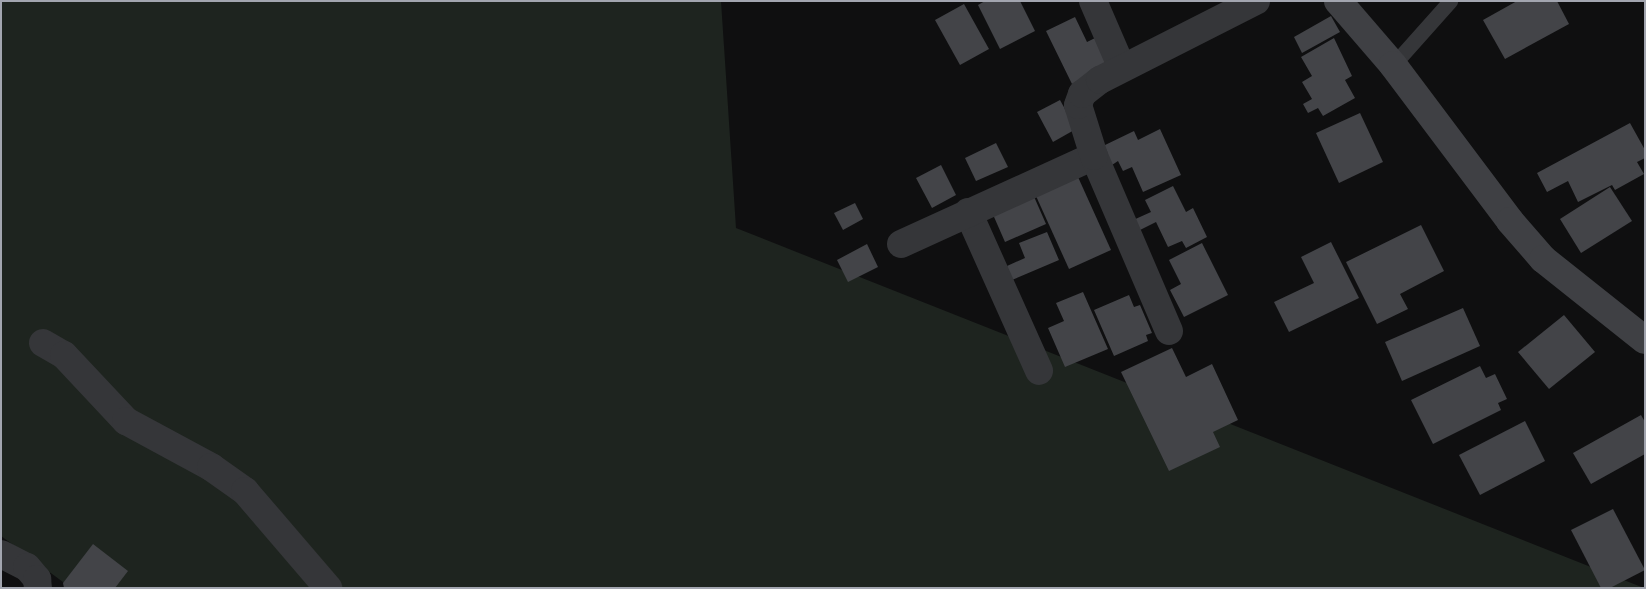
<!DOCTYPE html>
<html>
<head>
<meta charset="utf-8">
<style>
  body { margin:0 }
  #map { position:relative; width:1646px; height:589px; overflow:hidden; background:#0f0f10; font-family:"Roboto Condensed",sans-serif }
  div>[style] { position:absolute }
  .green>* { inset:0; background:#1e241f }
  .building>* { inset:0; background:#434448 }
  .lane>* { height:15px; margin:-7.5px; padding:0 7.5px; transform-origin:7.5px; border-radius:7.5px; background:#353639 }
  .street>* { height:28px; margin:-14px; padding:0 14px; transform-origin:14px; border-radius:14px; background:#353639 }
  .secondary>* { height:28px; margin:-14px; padding:0 14px; transform-origin:14px; border-radius:14px; background:#3f4044 }
  span { translate:-50% -50%; white-space:nowrap; text-align:center; line-height:1.15; -webkit-text-stroke:4px #0a0a0b; paint-order:stroke }
  .frame { position:absolute; inset:0; border:2px solid #a2a5af; pointer-events:none }
</style>
</head>
<body>
<div id="map">
  <div class="green">
    <div style="clip-path:polygon(1px 1px,721px 1px,736px 228px,1644px 588px,71px 588px,1px 536px)"></div>
  </div>
  <div class="building">
    <div style="clip-path:polygon(985px 1px,1020px 1px,1035px 31px,1000px 49px,978px 5px)"></div>
    <div style="clip-path:polygon(1517px 1px,1557px 1px,1569px 24px,1505px 59px,1483px 20px)"></div>
    <div style="clip-path:polygon(964px 4px,989px 49px,960px 65px,935px 20px)"></div>
    <div style="clip-path:polygon(1331px 16px,1340px 32px,1302px 53px,1294px 37px)"></div>
    <div style="clip-path:polygon(1075px 17px,1087px 42px,1099px 36px,1113px 64px,1072px 84px,1046px 31px)"></div>
    <div style="clip-path:polygon(1334px 38px,1352px 76px,1345px 80px,1355px 98px,1323px 116px,1318px 108px,1308px 113px,1303px 104px,1312px 99px,1302px 82px,1312px 76px,1301px 57px)"></div>
    <div style="clip-path:polygon(1060px 100px,1076px 129px,1053px 142px,1037px 112px)"></div>
    <div style="clip-path:polygon(1360px 113px,1383px 162px,1339px 183px,1316px 133px)"></div>
    <div style="clip-path:polygon(1630px 123px,1645px 150px,1645px 158px,1637px 162px,1644px 174px,1615px 190px,1612px 185px,1578px 202px,1568px 181px,1547px 192px,1537px 173px)"></div>
    <div style="clip-path:polygon(1160px 129px,1181px 175px,1143px 192px,1132px 167px,1123px 171px,1118px 161px,1112px 165px,1103px 146px,1134px 131px,1138px 140px)"></div>
    <div style="clip-path:polygon(996px 143px,1008px 167px,976px 181px,965px 158px)"></div>
    <div style="clip-path:polygon(941px 165px,956px 195px,932px 208px,916px 178px)"></div>
    <div style="clip-path:polygon(1078px 177px,1111px 250px,1069px 269px,1036px 196px)"></div>
    <div style="clip-path:polygon(1173px 186px,1186px 212px,1193px 208px,1207px 237px,1186px 248px,1182px 241px,1168px 247px,1156px 222px,1136px 232px,1131px 221px,1151px 212px,1145px 200px)"></div>
    <div style="clip-path:polygon(1610px 187px,1632px 221px,1581px 253px,1560px 219px)"></div>
    <div style="clip-path:polygon(1032px 192px,1046px 224px,1005px 242px,991px 210px)"></div>
    <div style="clip-path:polygon(855px 203px,863px 219px,843px 230px,834px 213px)"></div>
    <div style="clip-path:polygon(1421px 225px,1444px 271px,1400px 294px,1408px 309px,1377px 324px,1346px 262px)"></div>
    <div style="clip-path:polygon(1047px 232px,1059px 260px,1012px 280px,1007px 266px,1025px 258px,1019px 243px)"></div>
    <div style="clip-path:polygon(1331px 242px,1359px 298px,1289px 332px,1274px 302px,1314px 283px,1301px 257px)"></div>
    <div style="clip-path:polygon(1202px 243px,1228px 295px,1184px 317px,1170px 290px,1181px 284px,1169px 260px)"></div>
    <div style="clip-path:polygon(867px 244px,878px 267px,848px 282px,837px 260px)"></div>
    <div style="clip-path:polygon(1083px 292px,1108px 349px,1065px 367px,1048px 328px,1064px 321px,1056px 303px)"></div>
    <div style="clip-path:polygon(1129px 295px,1134px 307px,1140px 305px,1152px 333px,1146px 335px,1148px 341px,1114px 356px,1094px 310px)"></div>
    <div style="clip-path:polygon(1463px 308px,1480px 346px,1402px 381px,1385px 342px)"></div>
    <div style="clip-path:polygon(1564px 315px,1595px 352px,1549px 389px,1518px 352px)"></div>
    <div style="clip-path:polygon(1172px 348px,1186px 377px,1212px 364px,1238px 420px,1213px 432px,1220px 447px,1169px 471px,1121px 372px)"></div>
    <div style="clip-path:polygon(1480px 366px,1486px 378px,1495px 374px,1507px 399px,1498px 403px,1501px 410px,1433px 444px,1411px 400px)"></div>
    <div style="clip-path:polygon(1641px 415px,1645px 422px,1645px 454px,1591px 484px,1573px 453px)"></div>
    <div style="clip-path:polygon(1525px 421px,1545px 461px,1480px 495px,1459px 455px)"></div>
    <div style="clip-path:polygon(1613px 509px,1645px 570px,1610px 588px,1601px 588px,1571px 530px)"></div>
    <div style="clip-path:polygon(93px 544px,128px 571px,115px 588px,64px 588px,63px 583px)"></div>
  </div>
  <div class="lane">
    <div style="left:1393px;top:65px;width:86px;rotate:-48.3deg"></div>
  </div>
  <div class="street">
    <div style="left:1093px;top:1px;width:73px;rotate:66.6deg"></div>
    <div style="left:968px;top:212px;width:174px;rotate:65.9deg"></div>
    <div style="left:901px;top:244px;width:212px;rotate:-24.5deg"></div>
    <div style="left:1169px;top:331px;width:190px;rotate:-113.2deg"></div>
    <div style="left:1094px;top:156px;width:53px;rotate:-107.4deg"></div>
    <div style="left:1078px;top:105px;width:12px;rotate:-70deg"></div>
    <div style="left:1082px;top:94px;width:23px;rotate:-38deg"></div>
    <div style="left:1100px;top:80px;width:175px;rotate:-26.9deg"></div>
    <div style="left:43px;top:343px;width:24px;rotate:30deg"></div>
    <div style="left:64px;top:355px;width:91px;rotate:46.8deg"></div>
    <div style="left:126px;top:421px;width:97px;rotate:28.4deg"></div>
    <div style="left:211px;top:467px;width:42px;rotate:35.2deg"></div>
    <div style="left:245px;top:491px;width:128px;rotate:49.4deg"></div>
    <div style="left:1px;top:554px;width:29px;rotate:27deg"></div>
    <div style="left:27px;top:567px;width:16px;rotate:50deg"></div>
    <div style="left:37px;top:579px;width:9px;rotate:84deg"></div>
  </div>
  <div class="secondary">
    <div style="left:1338px;top:1px;width:84px;rotate:49.3deg"></div>
    <div style="left:1393px;top:65px;width:195px;rotate:53.1deg"></div>
    <div style="left:1510px;top:221px;width:50px;rotate:49deg"></div>
    <div style="left:1543px;top:259px;width:130px;rotate:38.5deg"></div>
  </div>
  <div class="frame"></div>
</div>
</body>
</html>
